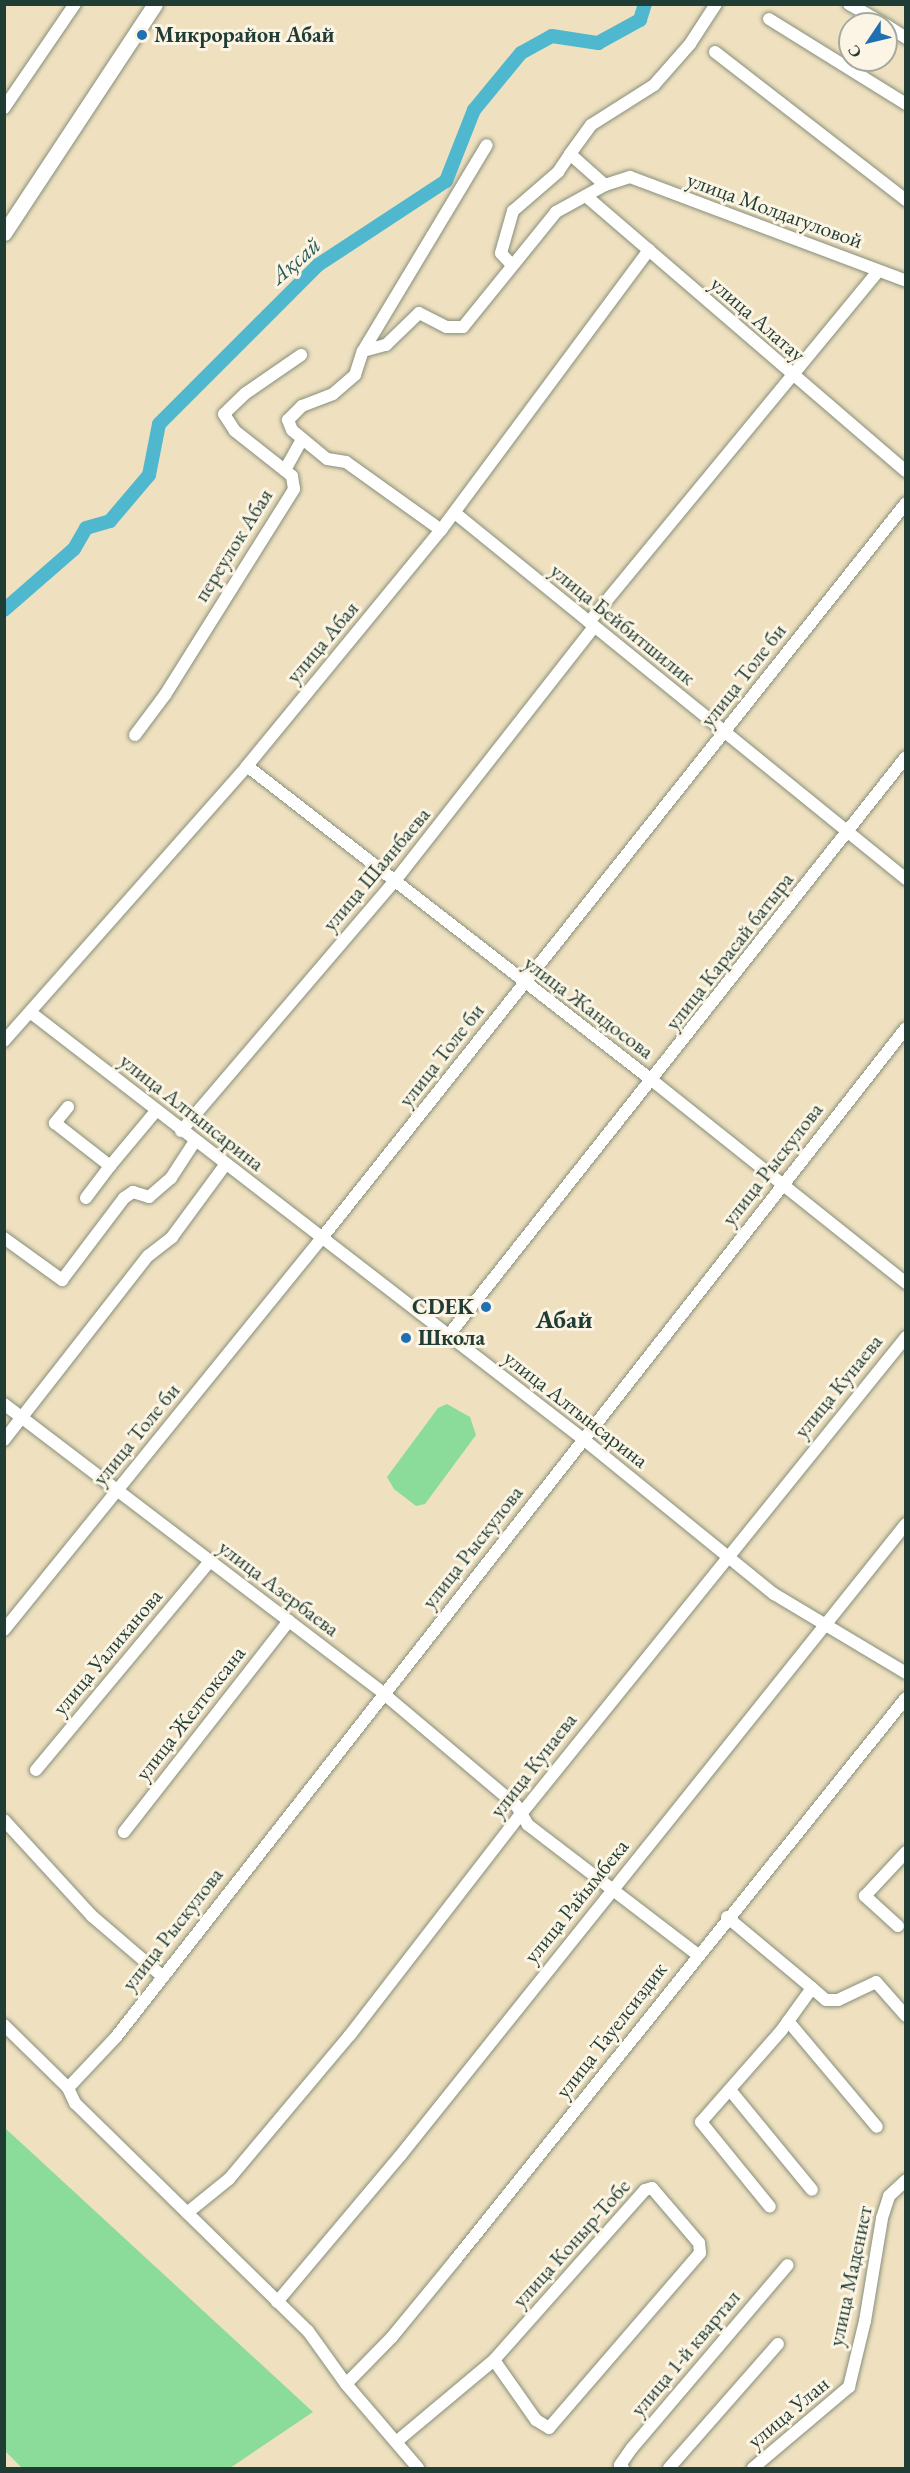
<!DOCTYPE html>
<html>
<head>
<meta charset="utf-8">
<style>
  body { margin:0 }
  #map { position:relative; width:910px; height:2473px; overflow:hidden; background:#efe1c0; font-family:"EB Garamond",serif }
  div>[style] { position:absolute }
  .green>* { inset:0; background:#8bdc9b }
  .river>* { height:14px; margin:-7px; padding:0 7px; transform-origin:7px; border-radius:7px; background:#50b8ce }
  .roads { filter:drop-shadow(0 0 2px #878f7a) drop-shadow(0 0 2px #878f7a) }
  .minor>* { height:12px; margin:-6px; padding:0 6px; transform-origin:6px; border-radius:6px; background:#fff }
  .major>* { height:15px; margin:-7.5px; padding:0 7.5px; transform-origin:7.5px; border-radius:7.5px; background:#fff }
  .dots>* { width:16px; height:16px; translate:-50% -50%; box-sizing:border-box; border:3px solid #fcf5e5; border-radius:50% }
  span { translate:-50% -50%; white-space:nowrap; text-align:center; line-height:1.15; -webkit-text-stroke:6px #fcf5e5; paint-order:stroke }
  .poi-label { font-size:22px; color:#1f3d34; font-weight:700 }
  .left { translate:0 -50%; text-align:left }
  .right { translate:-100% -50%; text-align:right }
  .street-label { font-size:22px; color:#1f3d34 }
  .water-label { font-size:24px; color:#2b5c5a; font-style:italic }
  .quarter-label { font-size:26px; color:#1f3d34; font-weight:700 }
  .frame { position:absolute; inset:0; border:6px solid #1f3d34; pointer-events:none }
  .north { position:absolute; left:838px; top:12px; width:60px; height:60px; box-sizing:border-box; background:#fcf5e5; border:2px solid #a4ab9e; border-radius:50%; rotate:235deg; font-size:16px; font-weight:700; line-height:24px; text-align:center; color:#1f3d34 }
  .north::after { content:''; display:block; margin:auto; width:21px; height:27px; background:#1f6fb2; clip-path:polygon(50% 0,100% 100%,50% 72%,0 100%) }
</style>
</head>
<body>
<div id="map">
  <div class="green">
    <div style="clip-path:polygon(447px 1404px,470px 1417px,476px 1435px,425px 1504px,416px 1506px,394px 1489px,387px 1477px,438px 1408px)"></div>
    <div style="clip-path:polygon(5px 2128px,313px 2412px,230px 2468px,22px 2468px,5px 2451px)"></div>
  </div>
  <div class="river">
    <div style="left:4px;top:610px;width:93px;rotate:-41.1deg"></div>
    <div style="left:74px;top:549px;width:24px;rotate:-60deg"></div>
    <div style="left:86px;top:528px;width:25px;rotate:-16deg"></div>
    <div style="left:110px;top:521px;width:60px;rotate:-49.7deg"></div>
    <div style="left:149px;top:475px;width:52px;rotate:-78.9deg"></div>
    <div style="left:159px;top:424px;width:225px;rotate:-45deg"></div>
    <div style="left:318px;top:265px;width:153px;rotate:-33.3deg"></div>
    <div style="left:446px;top:181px;width:76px;rotate:-68.5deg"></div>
    <div style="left:474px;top:110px;width:74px;rotate:-50.5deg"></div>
    <div style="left:521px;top:53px;width:35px;rotate:-29deg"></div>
    <div style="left:552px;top:36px;width:47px;rotate:8.7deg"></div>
    <div style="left:598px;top:43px;width:48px;rotate:-28.7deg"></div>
    <div style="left:640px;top:20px;width:17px;rotate:-73deg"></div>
  </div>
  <div class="roads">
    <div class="minor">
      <div style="left:849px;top:4px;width:40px;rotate:29.7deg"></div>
      <div style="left:769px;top:19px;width:161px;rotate:31.8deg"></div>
      <div style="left:886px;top:25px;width:24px;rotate:33deg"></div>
      <div style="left:715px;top:52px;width:242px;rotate:37.8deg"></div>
      <div style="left:4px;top:108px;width:126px;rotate:-55.7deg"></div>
      <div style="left:570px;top:154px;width:36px;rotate:-54deg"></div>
      <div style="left:591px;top:125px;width:75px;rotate:-32.4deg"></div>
      <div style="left:654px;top:85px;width:55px;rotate:-48.7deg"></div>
      <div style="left:690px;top:44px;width:48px;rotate:-57deg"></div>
      <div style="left:586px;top:196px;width:422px;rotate:40.7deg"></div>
      <div style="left:512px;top:265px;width:16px;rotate:-133deg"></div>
      <div style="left:501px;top:253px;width:44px;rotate:-74.1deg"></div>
      <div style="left:513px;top:211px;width:60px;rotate:-40.9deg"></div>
      <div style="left:558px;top:172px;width:22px;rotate:-56deg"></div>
      <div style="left:570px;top:154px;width:47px;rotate:41.5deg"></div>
      <div style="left:363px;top:351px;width:24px;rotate:-15deg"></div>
      <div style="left:386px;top:345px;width:46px;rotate:-44.1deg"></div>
      <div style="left:419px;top:313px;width:31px;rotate:27deg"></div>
      <div style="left:447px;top:327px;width:16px"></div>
      <div style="left:463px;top:327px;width:148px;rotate:-51deg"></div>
      <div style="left:556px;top:212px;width:56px;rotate:-28.9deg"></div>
      <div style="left:605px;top:185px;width:26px;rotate:-18deg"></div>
      <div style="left:630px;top:177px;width:295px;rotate:20.6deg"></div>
      <div style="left:285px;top:470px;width:35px;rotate:-61deg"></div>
      <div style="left:455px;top:513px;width:581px;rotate:39.06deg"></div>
      <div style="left:441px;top:530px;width:117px;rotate:-144.4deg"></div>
      <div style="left:346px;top:462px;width:19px;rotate:-171deg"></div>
      <div style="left:327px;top:459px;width:45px;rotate:-140.4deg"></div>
      <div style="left:292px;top:430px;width:11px;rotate:-112deg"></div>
      <div style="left:288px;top:420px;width:20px;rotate:-45deg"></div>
      <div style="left:302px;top:406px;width:33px;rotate:-21deg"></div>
      <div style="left:333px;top:394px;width:29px;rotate:-41deg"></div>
      <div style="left:355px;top:375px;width:25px;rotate:-72deg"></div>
      <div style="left:363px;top:351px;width:240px;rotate:-59deg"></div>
      <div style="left:589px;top:622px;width:455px;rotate:-50.5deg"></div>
      <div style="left:135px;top:735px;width:50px;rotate:-53.1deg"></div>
      <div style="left:165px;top:695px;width:243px;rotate:-57.9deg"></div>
      <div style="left:294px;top:489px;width:13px;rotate:-99deg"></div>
      <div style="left:292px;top:476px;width:73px;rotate:-141.7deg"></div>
      <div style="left:235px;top:431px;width:20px;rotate:-123deg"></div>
      <div style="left:224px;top:414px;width:30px;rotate:-44deg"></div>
      <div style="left:246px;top:393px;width:67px;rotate:-34.6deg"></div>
      <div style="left:247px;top:766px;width:514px;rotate:37.81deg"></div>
      <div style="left:653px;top:1081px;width:324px;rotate:38.6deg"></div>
      <div style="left:30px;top:1012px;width:699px;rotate:37.67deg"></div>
      <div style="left:583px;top:1439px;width:246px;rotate:39.1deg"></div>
      <div style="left:774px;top:1594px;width:154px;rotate:30.9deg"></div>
      <div style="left:4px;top:1041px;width:367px;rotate:-48.5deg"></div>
      <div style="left:247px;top:766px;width:306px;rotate:-50.6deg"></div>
      <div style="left:441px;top:530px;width:349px;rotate:-53.4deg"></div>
      <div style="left:68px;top:1107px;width:21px;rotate:129deg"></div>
      <div style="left:55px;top:1123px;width:70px;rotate:38deg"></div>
      <div style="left:110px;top:1166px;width:40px;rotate:127deg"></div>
      <div style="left:181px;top:1131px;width:328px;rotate:-49.5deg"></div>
      <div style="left:394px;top:882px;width:324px;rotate:-51.9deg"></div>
      <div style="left:110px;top:1166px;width:72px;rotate:-50.1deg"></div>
      <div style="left:4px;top:1238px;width:72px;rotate:35.9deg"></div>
      <div style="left:62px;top:1280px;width:103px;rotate:-52.9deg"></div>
      <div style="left:124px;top:1198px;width:11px;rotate:-34deg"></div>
      <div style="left:133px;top:1192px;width:17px;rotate:17deg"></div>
      <div style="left:149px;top:1197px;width:29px;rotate:-41deg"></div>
      <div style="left:171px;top:1178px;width:44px;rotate:-57deg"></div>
      <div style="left:448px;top:1336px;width:738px;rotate:-51.66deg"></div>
      <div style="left:4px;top:1404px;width:478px;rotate:37.3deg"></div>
      <div style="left:384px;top:1694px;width:172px;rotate:40.1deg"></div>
      <div style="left:516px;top:1805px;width:23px;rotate:59deg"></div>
      <div style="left:528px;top:1825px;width:214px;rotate:37.4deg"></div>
      <div style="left:4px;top:1440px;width:234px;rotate:-52deg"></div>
      <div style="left:148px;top:1256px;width:31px;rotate:-38deg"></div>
      <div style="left:172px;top:1237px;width:89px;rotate:-53.6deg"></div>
      <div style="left:4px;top:1630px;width:503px;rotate:-50.97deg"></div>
      <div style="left:321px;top:1239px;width:940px;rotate:-51.52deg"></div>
      <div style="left:36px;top:1770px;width:272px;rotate:-50.2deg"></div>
      <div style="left:4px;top:1820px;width:130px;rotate:47.5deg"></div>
      <div style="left:92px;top:1916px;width:92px;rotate:40.6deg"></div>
      <div style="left:124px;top:1832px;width:268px;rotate:-52deg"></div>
      <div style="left:727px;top:1917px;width:111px;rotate:39.9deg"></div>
      <div style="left:812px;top:1988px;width:53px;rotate:125.8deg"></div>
      <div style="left:781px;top:2031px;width:121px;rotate:131.3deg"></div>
      <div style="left:701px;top:2122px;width:109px;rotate:50.9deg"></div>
      <div style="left:898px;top:1926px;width:45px;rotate:-137.7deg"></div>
      <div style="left:865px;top:1896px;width:60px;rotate:-47deg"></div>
      <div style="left:812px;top:1988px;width:18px;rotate:41deg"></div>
      <div style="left:826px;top:2000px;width:12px"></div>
      <div style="left:838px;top:2000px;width:42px;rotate:-25.3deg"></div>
      <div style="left:876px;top:1982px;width:45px;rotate:48.6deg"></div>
      <div style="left:788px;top:2021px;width:138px;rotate:50deg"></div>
      <div style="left:4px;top:2025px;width:90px;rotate:44.5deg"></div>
      <div style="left:68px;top:2088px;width:17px;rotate:65deg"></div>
      <div style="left:75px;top:2103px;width:326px;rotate:44.4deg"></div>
      <div style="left:308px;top:2331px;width:65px;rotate:54.4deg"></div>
      <div style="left:346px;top:2384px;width:111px;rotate:49.4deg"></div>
      <div style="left:68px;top:2088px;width:70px;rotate:-46.7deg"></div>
      <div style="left:116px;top:2037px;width:1281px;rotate:-51.94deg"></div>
      <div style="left:730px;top:2090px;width:129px;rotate:50.6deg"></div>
      <div style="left:187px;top:2213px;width:54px;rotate:-39deg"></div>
      <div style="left:229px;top:2179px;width:188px;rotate:-50deg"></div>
      <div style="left:350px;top:2035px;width:279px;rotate:-52.3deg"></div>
      <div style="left:521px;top:1814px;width:613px;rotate:-51.09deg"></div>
      <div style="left:277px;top:2302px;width:191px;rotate:-49.9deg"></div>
      <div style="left:400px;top:2156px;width:810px;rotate:-51.32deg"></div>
      <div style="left:346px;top:2384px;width:66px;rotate:-45.6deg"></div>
      <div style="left:392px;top:2337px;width:101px;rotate:-50.6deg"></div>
      <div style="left:456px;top:2259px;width:719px;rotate:-51.27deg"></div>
      <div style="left:396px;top:2442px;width:128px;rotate:-39.9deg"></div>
      <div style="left:494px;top:2360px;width:227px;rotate:-48.4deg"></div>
      <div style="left:645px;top:2190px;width:7px;rotate:-16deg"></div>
      <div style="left:652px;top:2188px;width:72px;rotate:49.5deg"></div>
      <div style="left:699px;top:2243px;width:10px;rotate:84deg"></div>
      <div style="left:700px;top:2253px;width:231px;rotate:130.8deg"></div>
      <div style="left:549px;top:2428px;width:15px;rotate:-148deg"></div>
      <div style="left:536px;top:2420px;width:73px;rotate:-125deg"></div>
      <div style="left:623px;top:2468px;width:4px;rotate:-135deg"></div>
      <div style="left:620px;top:2465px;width:21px;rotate:-55deg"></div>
      <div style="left:632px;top:2448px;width:240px;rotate:-49.6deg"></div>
      <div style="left:669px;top:2468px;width:165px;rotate:-48.7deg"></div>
      <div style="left:753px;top:2468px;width:126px;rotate:-40.2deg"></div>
      <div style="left:849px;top:2387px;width:68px;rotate:-76.4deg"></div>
      <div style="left:865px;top:2321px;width:104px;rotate:-80.6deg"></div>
      <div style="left:882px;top:2218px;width:23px;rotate:-72deg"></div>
      <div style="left:889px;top:2196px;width:23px;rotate:-43deg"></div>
    </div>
    <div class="major">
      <div style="left:4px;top:233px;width:274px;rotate:-56.6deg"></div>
    </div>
  </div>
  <div class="dots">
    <div style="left:142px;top:35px;background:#1f6fb2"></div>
    <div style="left:486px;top:1307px;background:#1f6fb2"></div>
    <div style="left:406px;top:1338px;background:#1f6fb2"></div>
  </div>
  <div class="poi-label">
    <span class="left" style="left:154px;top:35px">Микрорайон Абай</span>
    <span class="right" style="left:474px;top:1307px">CDEK</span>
    <span class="left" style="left:418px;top:1338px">Школа</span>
  </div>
  <div class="street-label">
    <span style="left:775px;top:210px;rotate:20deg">улица Молдагуловой</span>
    <span style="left:758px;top:319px;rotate:41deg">улица Алатау</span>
    <span style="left:233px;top:545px;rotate:-58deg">переулок Абая</span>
    <span style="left:623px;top:624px;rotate:39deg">улица Бейбитшилик</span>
    <span style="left:322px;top:642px;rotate:-50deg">улица Абая</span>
    <span style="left:743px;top:675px;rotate:-52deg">улица Толе би</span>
    <span style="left:376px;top:869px;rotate:-50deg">улица Шаянбаева</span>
    <span style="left:729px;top:951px;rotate:-52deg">улица Карасай батыра</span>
    <span style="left:589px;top:1007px;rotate:37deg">улица Жандосова</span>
    <span style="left:441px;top:1055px;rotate:-52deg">улица Толе би</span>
    <span style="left:192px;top:1112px;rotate:38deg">улица Алтынсарина</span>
    <span style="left:772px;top:1164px;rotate:-52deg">улица Рыскулова</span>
    <span style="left:838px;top:1386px;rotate:-51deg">улица Кунаева</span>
    <span style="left:576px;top:1409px;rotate:38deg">улица Алтынсарина</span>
    <span style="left:136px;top:1434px;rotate:-51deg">улица Толе би</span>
    <span style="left:472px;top:1547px;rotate:-52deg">улица Рыскулова</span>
    <span style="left:279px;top:1588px;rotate:37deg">улица Азербаева</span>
    <span style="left:107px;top:1652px;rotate:-50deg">улица Уалиханова</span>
    <span style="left:190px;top:1713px;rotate:-52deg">улица Желтоксана</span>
    <span style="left:533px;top:1765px;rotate:-52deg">улица Кунаева</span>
    <span style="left:576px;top:1901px;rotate:-51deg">улица Райымбека</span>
    <span style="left:172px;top:1929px;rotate:-52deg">улица Рыскулова</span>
    <span style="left:611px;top:2030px;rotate:-52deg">улица Тауелсиздик</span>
    <span style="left:571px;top:2243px;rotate:-48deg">улица Коныр-Тобе</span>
    <span style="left:850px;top:2276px;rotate:-78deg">улица Мадениет</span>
    <span style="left:685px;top:2353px;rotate:-50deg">улица 1-й квартал</span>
    <span style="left:788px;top:2412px;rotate:-40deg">улица Улан</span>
  </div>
  <div class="water-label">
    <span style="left:295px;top:260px;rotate:-41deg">Ақсай</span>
  </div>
  <div class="quarter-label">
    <span style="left:564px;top:1320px">Абай</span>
  </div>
  <div class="frame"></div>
  <div class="north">С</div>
</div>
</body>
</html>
